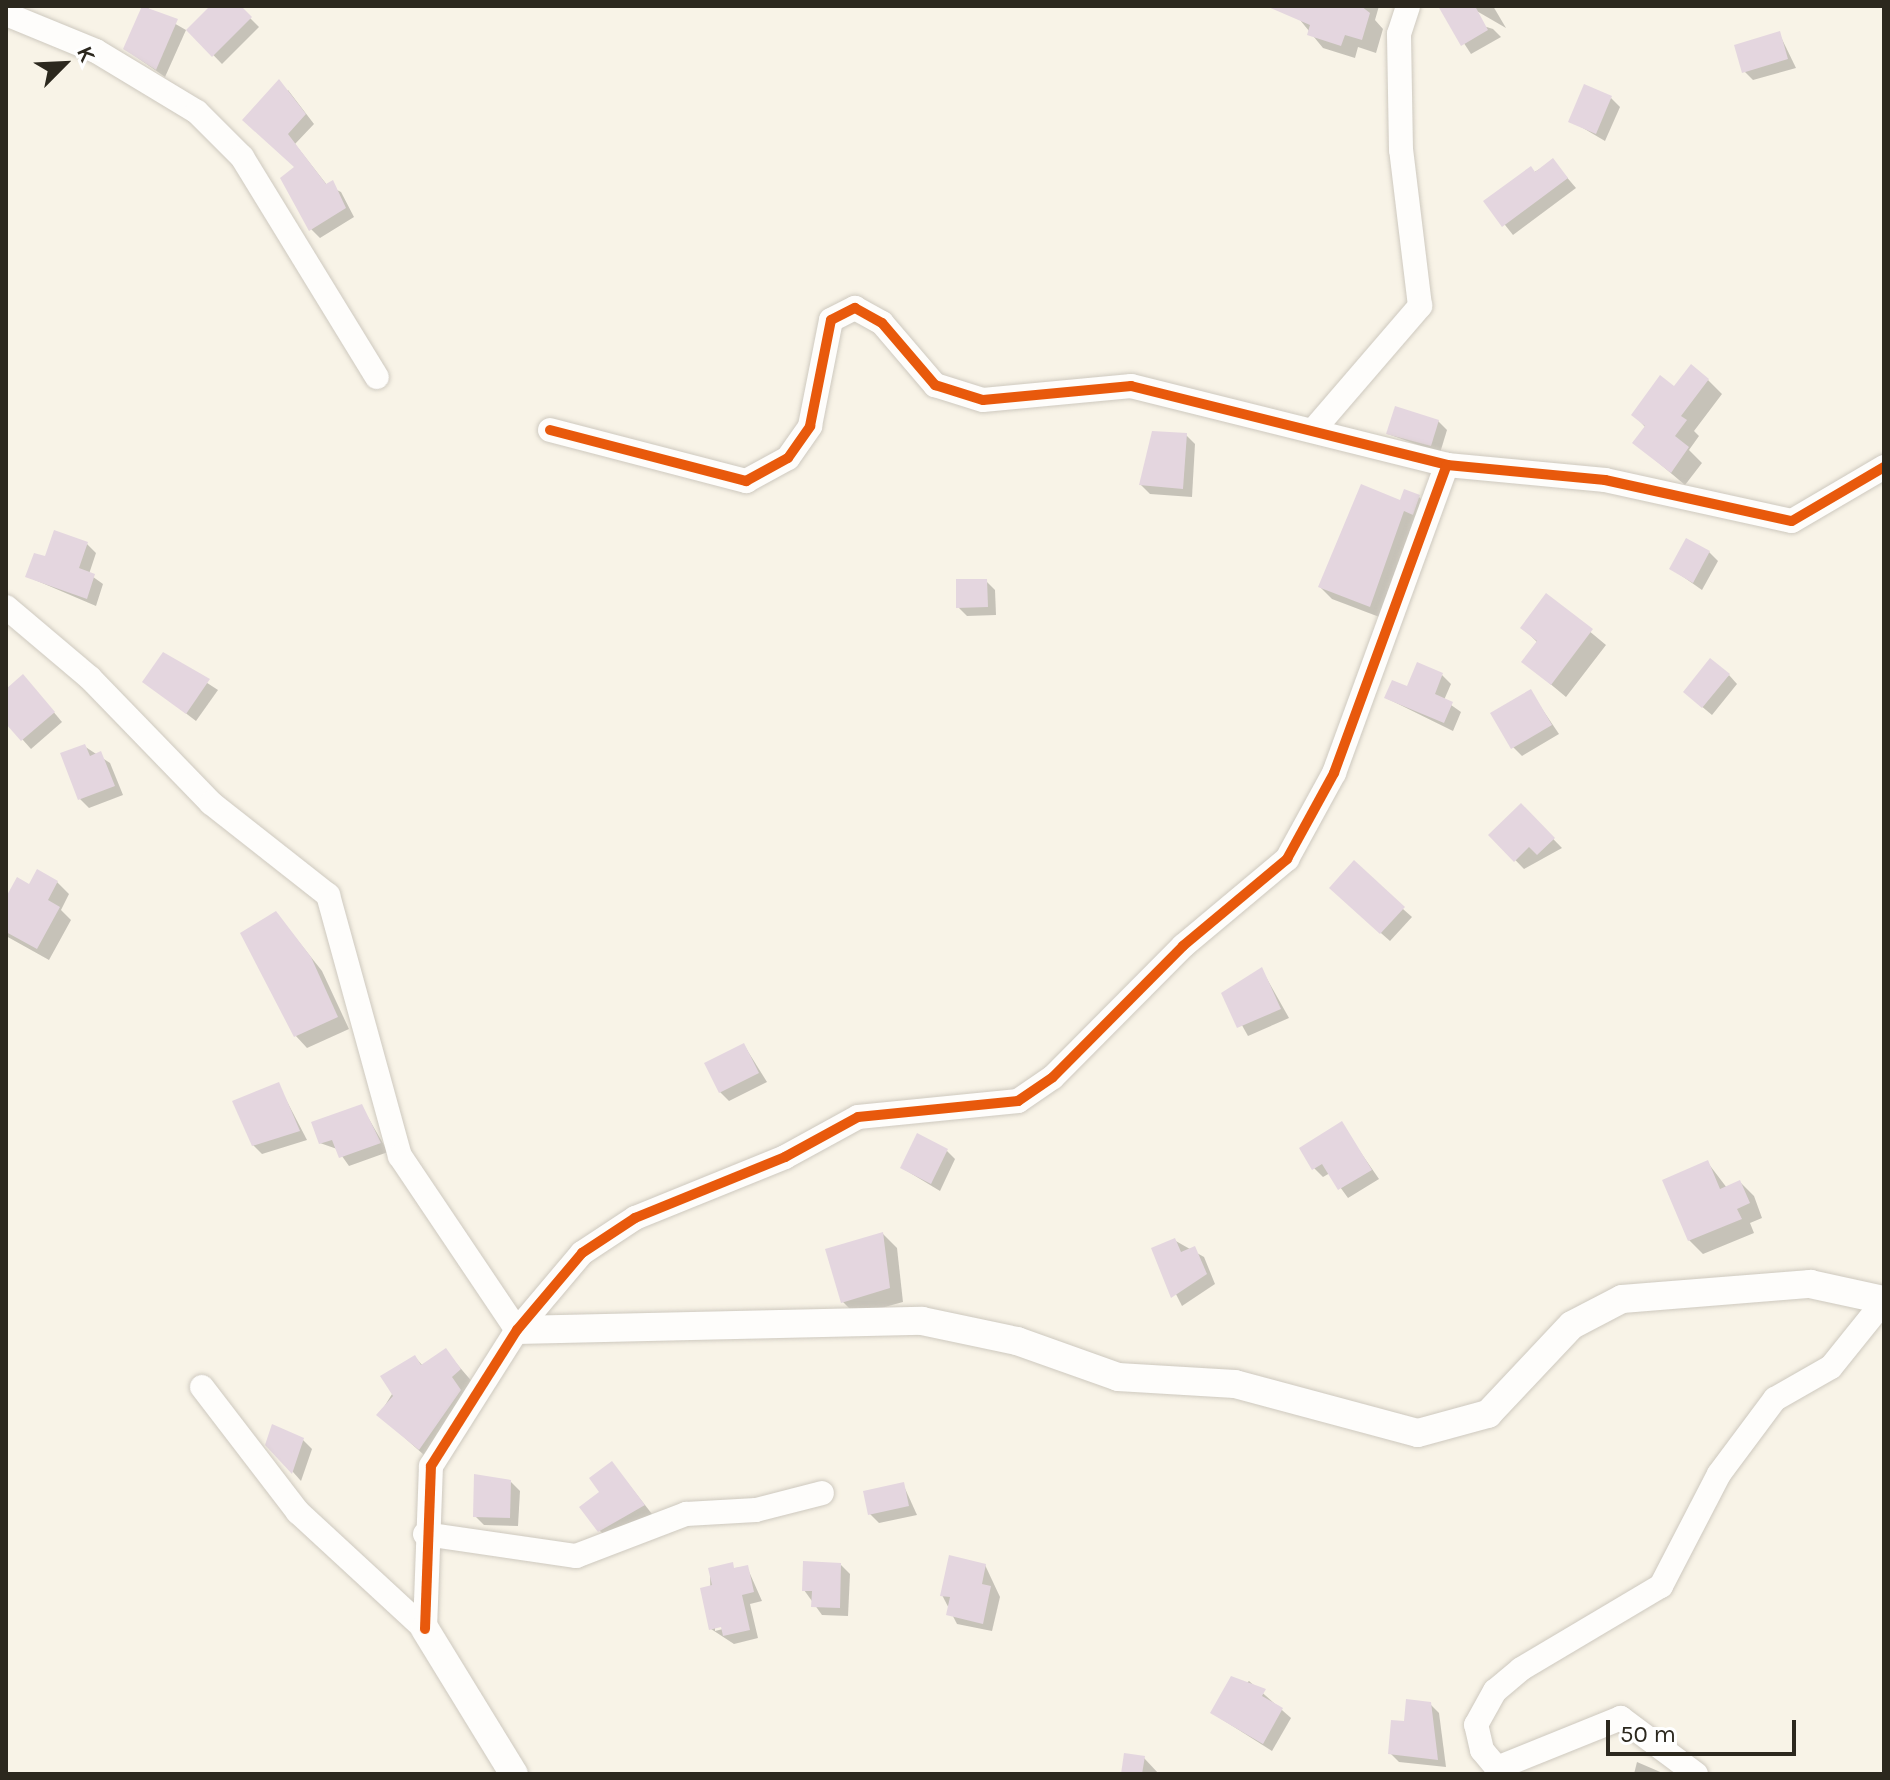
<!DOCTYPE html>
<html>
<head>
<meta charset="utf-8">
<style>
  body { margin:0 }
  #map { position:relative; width:1890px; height:1780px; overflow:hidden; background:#f8f3e7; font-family:Karla,sans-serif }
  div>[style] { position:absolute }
  .shadow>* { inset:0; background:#0003 }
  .building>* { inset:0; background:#e4d6df }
  .roads { filter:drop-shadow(0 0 2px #cec9bf) drop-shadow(0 0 2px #cec9bf) }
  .minor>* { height:24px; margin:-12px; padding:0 12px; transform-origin:12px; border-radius:12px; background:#fefdfb }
  .tertiary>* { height:28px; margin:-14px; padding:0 14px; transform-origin:14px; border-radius:14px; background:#fefdfb }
  .cycleway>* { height:10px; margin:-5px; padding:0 5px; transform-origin:5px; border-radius:5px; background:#e8590c }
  span { translate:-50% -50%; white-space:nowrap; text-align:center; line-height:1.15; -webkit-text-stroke:6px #fff; paint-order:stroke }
  .frame { position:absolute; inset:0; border:8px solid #2c281e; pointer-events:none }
  .north { position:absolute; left:24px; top:24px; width:80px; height:80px; -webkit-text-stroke:6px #fff; paint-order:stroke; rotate:66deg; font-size:22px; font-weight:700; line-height:32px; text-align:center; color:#2c281e }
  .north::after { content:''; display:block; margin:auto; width:28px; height:36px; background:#2c281e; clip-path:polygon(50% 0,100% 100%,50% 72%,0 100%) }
  .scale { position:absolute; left:1606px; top:1720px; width:190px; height:36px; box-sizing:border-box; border:4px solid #2c281e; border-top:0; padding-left:10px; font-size:24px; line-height:28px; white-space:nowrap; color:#2c281e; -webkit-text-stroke:6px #fff; paint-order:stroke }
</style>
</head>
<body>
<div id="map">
  <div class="shadow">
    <div style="clip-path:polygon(144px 6px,186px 30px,165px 77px,125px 49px)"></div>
    <div style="clip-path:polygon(213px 6px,238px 6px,259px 27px,222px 64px,189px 30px)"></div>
    <div style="clip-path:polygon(1304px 6px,1379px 6px,1375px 20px,1383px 29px,1376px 53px,1358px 47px,1355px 58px,1323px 48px,1300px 20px)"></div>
    <div style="clip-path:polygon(1468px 6px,1493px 6px,1506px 28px)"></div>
    <div style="clip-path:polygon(1445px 14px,1493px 29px,1501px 37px,1471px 54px)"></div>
    <div style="clip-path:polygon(1779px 33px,1796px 68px,1753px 80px,1744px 71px)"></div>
    <div style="clip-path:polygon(288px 90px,314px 124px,295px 144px,327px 185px,341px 192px,354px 217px,320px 238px,311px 229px,297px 168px,253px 128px)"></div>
    <div style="clip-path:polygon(1611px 98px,1620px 107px,1605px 141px,1571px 121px)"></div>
    <div style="clip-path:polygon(1553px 161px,1576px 188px,1513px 235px,1486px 201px)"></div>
    <div style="clip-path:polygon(1708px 380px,1722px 394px,1694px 431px,1699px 436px,1689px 450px,1702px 463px,1685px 485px,1635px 443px,1646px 428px,1633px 414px,1675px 389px)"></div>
    <div style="clip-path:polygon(1438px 421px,1447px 430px,1440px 453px,1388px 434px)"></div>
    <div style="clip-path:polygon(1186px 435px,1195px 444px,1192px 497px,1150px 494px,1141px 485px)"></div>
    <div style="clip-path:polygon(1419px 497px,1431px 509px,1382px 618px,1332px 599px,1320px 587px,1401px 502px)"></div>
    <div style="clip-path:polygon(87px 544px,96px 553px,89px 574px,103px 584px,96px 606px,28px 577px,46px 559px)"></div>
    <div style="clip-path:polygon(1709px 552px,1718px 561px,1702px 590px,1672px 569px)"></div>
    <div style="clip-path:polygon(986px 581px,995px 590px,996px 615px,967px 616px,958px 607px)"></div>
    <div style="clip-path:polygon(1547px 596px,1606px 645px,1566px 697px,1524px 662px,1538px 643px,1523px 628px)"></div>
    <div style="clip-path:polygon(164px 655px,218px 690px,196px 721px,145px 682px)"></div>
    <div style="clip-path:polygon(1442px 675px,1451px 684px,1444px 700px,1461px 712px,1453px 731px,1386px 698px)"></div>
    <div style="clip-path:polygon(1729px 675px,1737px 684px,1712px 715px,1694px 700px)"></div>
    <div style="clip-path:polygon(32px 686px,62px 722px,31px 749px,6px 721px,6px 688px)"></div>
    <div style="clip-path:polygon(1530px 691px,1559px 734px,1522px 756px,1513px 747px)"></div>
    <div style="clip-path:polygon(84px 746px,110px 763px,123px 795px,89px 808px,80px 799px,63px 754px)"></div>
    <div style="clip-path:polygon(1521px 806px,1562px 848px,1524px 869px,1491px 835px)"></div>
    <div style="clip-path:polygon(57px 882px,69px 894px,61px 910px,71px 920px,49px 960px,6px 936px,6px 902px,30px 886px)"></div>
    <div style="clip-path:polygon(1340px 897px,1403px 909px,1412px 917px,1390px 941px)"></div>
    <div style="clip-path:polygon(276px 913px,322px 971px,349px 1029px,307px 1048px,295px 1035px)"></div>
    <div style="clip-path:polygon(1262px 970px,1289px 1018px,1248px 1036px,1224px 993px)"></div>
    <div style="clip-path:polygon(744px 1045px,767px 1082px,729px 1101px,720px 1092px)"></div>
    <div style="clip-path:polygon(278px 1084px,307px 1140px,262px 1154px,253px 1145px)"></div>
    <div style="clip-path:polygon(362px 1107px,388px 1152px,349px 1166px,337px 1149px,320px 1143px)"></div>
    <div style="clip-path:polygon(1341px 1124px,1379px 1179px,1348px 1198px,1330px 1173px,1323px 1177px,1314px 1168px)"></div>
    <div style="clip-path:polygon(946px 1150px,955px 1159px,940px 1191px,902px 1168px)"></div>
    <div style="clip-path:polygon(1708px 1163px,1727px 1188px,1740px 1182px,1754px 1196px,1762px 1218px,1750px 1223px,1754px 1233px,1703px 1254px,1689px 1240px)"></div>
    <div style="clip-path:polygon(883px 1234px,897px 1248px,903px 1302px,856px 1315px,842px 1301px)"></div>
    <div style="clip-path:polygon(1174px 1240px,1204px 1257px,1215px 1284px,1182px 1306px,1153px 1249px)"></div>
    <div style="clip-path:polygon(445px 1350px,474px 1384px,433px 1463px,379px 1415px,415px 1357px,423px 1366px)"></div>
    <div style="clip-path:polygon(303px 1440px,312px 1449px,301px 1481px,268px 1444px)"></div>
    <div style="clip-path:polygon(612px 1463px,652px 1514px,608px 1539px,599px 1530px)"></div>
    <div style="clip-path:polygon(511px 1482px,520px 1491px,518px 1526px,484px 1525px,475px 1516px)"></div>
    <div style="clip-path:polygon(903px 1484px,917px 1515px,879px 1523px,870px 1514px)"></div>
    <div style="clip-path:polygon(841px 1565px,850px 1574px,848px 1616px,822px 1615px,804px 1590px)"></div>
    <div style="clip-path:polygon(985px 1565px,1000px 1597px,992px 1631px,957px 1624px,942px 1595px)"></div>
    <div style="clip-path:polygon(evenodd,747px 1567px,762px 1601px,750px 1604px,758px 1638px,734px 1644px,711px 1629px,710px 1570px,747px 1567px,715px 1627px,731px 1627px,715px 1631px,715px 1627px)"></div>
    <div style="clip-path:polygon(1249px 1681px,1291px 1718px,1272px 1751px,1212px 1713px)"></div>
    <div style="clip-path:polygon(1430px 1704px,1439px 1713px,1446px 1767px,1399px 1762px,1390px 1753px)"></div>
    <div style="clip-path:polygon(1144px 1758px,1159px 1774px,1123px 1774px)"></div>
    <div style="clip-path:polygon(1637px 1762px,1665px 1774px,1634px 1774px)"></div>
  </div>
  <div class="building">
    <div style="clip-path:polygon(142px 6px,178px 19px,156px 70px,123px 49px)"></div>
    <div style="clip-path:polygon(210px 6px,241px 6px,252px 17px,212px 57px,186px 30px)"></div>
    <div style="clip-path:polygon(1266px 6px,1361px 6px,1370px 13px,1362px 40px,1345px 35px,1341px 46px,1307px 35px,1310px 25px)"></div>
    <div style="clip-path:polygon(1438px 6px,1475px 6px,1488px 30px,1461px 46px)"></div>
    <div style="clip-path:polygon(1780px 31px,1788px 59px,1742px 73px,1734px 45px)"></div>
    <div style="clip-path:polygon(279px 79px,306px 114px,288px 134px,326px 184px,333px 180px,346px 208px,309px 231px,280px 178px,294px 167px,242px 120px)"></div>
    <div style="clip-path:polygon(1584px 84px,1612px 96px,1596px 134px,1568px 122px)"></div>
    <div style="clip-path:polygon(1553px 158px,1568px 178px,1502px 227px,1483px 201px,1531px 166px,1535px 172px)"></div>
    <div style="clip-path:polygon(1691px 364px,1709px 379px,1681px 416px,1687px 420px,1675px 436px,1689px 447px,1671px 473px,1632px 443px,1645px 426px,1631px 415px,1660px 375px,1674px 386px)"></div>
    <div style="clip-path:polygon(1395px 406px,1439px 420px,1431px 446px,1386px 434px)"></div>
    <div style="clip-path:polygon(1152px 431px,1187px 433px,1183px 489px,1139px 485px)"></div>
    <div style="clip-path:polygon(1361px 484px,1400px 500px,1404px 489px,1420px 495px,1413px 515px,1404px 511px,1370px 607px,1318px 587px)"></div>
    <div style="clip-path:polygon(54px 530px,88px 542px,79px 568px,95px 574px,87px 599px,25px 577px,34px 553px,45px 556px)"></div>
    <div style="clip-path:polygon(1686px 538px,1710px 551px,1693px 583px,1669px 569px)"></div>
    <div style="clip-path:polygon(956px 579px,987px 579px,988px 607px,956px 608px)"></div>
    <div style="clip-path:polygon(1546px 593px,1593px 629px,1551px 685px,1521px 662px,1537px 641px,1520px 628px)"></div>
    <div style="clip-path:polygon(163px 652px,210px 679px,186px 714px,142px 682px)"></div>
    <div style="clip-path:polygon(1710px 658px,1730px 674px,1702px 708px,1683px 692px)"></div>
    <div style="clip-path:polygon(1417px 662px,1443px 673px,1435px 694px,1453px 702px,1444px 723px,1384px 698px,1392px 680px,1407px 686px)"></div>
    <div style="clip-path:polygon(23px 674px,55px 712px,21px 741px,6px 724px,6px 689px)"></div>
    <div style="clip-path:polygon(1531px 689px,1552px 725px,1511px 749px,1490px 713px)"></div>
    <div style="clip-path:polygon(85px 744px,90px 756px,101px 751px,115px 786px,78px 800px,60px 753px)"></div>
    <div style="clip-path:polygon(1521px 803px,1555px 838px,1537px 855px,1529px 847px,1514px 862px,1488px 835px)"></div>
    <div style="clip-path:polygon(1354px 860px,1405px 907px,1380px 934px,1329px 888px)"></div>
    <div style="clip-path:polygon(37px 869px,58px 881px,48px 900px,60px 907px,37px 949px,6px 932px,6px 897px,17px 877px,29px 884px)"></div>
    <div style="clip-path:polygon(276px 911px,311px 957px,338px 1017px,294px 1037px,240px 933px)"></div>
    <div style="clip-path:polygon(1262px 967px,1281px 1009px,1237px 1028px,1221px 993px)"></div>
    <div style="clip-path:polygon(744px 1043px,759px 1073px,719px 1093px,704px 1063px)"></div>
    <div style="clip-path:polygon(279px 1082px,300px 1131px,252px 1146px,232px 1101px)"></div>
    <div style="clip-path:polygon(362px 1104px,381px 1143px,339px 1158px,332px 1140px,319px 1144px,311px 1122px)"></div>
    <div style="clip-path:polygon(1342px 1121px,1372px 1170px,1338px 1190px,1322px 1164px,1312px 1170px,1299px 1148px)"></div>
    <div style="clip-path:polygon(917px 1133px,948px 1149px,931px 1184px,900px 1168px)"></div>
    <div style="clip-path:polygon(1708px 1160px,1720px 1189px,1740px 1180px,1750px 1203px,1737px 1209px,1742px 1219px,1688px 1241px,1662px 1180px)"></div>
    <div style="clip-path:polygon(883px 1232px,890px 1288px,841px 1303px,825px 1249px)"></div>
    <div style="clip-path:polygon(1175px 1238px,1181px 1252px,1195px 1246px,1207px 1274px,1171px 1298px,1151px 1248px)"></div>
    <div style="clip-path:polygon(446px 1348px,461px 1369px,452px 1377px,461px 1390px,419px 1450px,376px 1415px,393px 1396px,380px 1376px,415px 1355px,421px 1365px)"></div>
    <div style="clip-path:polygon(272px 1424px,304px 1438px,292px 1474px,265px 1445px)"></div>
    <div style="clip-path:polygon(612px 1461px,645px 1505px,598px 1532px,579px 1507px,599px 1492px,589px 1478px)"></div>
    <div style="clip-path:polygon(474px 1474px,511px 1480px,510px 1518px,473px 1517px)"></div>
    <div style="clip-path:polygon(904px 1482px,909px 1506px,868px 1515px,863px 1491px)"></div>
    <div style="clip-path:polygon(949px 1555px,986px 1564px,982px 1584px,991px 1586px,983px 1624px,946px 1615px,950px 1597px,940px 1596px)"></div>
    <div style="clip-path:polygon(803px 1561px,841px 1563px,840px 1608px,811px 1607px,812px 1591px,802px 1591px)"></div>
    <div style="clip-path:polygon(733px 1562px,734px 1568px,748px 1565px,754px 1592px,742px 1595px,750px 1630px,723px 1636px,721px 1627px,709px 1630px,700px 1588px,712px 1585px,708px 1568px)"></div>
    <div style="clip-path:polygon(1231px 1676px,1266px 1689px,1262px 1696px,1283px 1708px,1263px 1744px,1210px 1713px)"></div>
    <div style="clip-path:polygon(1406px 1699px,1431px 1702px,1438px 1760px,1388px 1754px,1391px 1720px,1404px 1721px)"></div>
    <div style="clip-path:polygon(1124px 1753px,1145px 1756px,1142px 1774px,1121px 1774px)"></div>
  </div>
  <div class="roads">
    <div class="minor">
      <div style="left:6px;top:14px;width:97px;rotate:22.3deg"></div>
      <div style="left:96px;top:51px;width:118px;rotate:31.1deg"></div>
      <div style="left:197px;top:112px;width:64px;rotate:45deg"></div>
      <div style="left:242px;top:157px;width:258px;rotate:58.5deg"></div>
      <div style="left:1316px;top:427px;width:160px;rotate:-49.3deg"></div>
      <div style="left:1420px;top:306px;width:157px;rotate:-96.9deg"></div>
      <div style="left:1401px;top:150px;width:116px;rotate:-91deg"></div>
      <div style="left:1399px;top:34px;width:29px;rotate:-72deg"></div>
      <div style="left:550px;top:430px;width:203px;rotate:14.6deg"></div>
      <div style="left:746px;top:481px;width:48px;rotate:-28.7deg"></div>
      <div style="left:788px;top:458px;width:39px;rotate:-55deg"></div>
      <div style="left:810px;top:426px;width:108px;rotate:-78.8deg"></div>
      <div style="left:831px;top:320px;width:27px;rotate:-27deg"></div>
      <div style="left:855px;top:308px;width:31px;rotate:29deg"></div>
      <div style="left:882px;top:323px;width:82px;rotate:49.5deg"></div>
      <div style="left:935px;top:385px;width:50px;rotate:17.4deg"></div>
      <div style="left:983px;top:400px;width:149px;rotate:-5.4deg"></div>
      <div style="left:1131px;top:386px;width:326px;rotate:14deg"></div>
      <div style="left:1447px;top:465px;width:159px;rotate:5.4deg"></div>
      <div style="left:1605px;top:480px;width:191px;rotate:12.4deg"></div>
      <div style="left:1792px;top:521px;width:107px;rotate:-30.4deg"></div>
      <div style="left:6px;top:607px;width:110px;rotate:40.2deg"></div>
      <div style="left:90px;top:678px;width:174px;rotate:45.9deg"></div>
      <div style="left:211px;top:803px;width:149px;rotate:38.2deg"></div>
      <div style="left:328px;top:895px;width:271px;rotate:74.6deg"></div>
      <div style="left:400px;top:1156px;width:210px;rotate:56.1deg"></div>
      <div style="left:202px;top:1387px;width:158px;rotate:52.5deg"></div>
      <div style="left:298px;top:1512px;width:173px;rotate:42.7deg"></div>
      <div style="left:425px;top:1534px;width:153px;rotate:8.3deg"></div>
      <div style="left:576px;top:1556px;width:118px;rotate:-20.9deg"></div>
      <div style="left:686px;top:1514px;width:70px;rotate:-3.3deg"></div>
      <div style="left:756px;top:1510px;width:68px;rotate:-14.4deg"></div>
      <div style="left:425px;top:1629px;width:163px;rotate:-87.9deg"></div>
      <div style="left:431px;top:1466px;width:161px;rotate:-57.7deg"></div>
      <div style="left:517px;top:1330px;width:101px;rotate:-49.8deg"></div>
      <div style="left:582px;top:1253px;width:64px;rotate:-33.4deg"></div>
      <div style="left:635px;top:1218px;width:162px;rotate:-22.1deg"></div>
      <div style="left:785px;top:1157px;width:83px;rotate:-28.7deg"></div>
      <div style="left:858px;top:1117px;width:161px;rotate:-5.7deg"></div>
      <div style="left:1018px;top:1101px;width:42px;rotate:-34.4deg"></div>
      <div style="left:1053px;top:1077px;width:185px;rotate:-45.2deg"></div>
      <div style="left:1183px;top:946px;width:136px;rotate:-39.9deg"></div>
      <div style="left:1287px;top:859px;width:98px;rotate:-61.3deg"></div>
      <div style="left:1334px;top:773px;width:328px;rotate:-69.9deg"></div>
      <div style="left:1696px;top:1774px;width:94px;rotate:-143.3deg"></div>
      <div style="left:1621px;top:1718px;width:134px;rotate:158deg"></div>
      <div style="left:1497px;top:1768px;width:23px;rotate:-130deg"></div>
      <div style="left:1482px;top:1750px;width:26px;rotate:-103deg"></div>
      <div style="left:1476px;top:1725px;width:39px;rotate:-61deg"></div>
      <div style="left:1495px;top:1691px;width:34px;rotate:-40deg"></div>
      <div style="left:1521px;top:1669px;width:163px;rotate:-30.7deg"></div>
      <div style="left:1661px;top:1586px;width:126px;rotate:-62.6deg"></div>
      <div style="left:1719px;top:1474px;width:94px;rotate:-53.3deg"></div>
      <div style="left:1775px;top:1399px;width:64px;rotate:-29.7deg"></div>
      <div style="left:1831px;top:1367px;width:85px;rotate:-51.2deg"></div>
    </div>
    <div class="tertiary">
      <div style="left:517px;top:1330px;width:405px;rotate:-1.3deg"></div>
      <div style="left:922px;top:1321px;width:97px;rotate:11.9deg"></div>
      <div style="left:1017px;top:1341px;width:107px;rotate:19.6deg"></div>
      <div style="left:1118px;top:1377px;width:117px;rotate:3.4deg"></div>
      <div style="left:1235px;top:1384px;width:189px;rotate:15deg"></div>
      <div style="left:1418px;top:1433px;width:73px;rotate:-15.2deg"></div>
      <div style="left:1488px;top:1414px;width:122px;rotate:-46.7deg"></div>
      <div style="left:1572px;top:1325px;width:56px;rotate:-27.5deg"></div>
      <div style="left:1622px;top:1299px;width:189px;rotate:-4.6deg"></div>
      <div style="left:1810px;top:1284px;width:76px;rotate:12.2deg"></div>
      <div style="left:425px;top:1629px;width:170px;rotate:58.5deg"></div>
    </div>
  </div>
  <div class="cycleway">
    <div style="left:550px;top:430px;width:203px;rotate:14.6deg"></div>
    <div style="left:746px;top:481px;width:48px;rotate:-28.7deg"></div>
    <div style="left:788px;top:458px;width:39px;rotate:-55deg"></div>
    <div style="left:810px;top:426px;width:108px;rotate:-78.8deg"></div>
    <div style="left:831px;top:320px;width:27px;rotate:-27deg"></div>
    <div style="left:855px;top:308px;width:31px;rotate:29deg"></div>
    <div style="left:882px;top:323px;width:82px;rotate:49.5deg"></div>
    <div style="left:935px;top:385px;width:50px;rotate:17.4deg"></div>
    <div style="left:983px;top:400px;width:149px;rotate:-5.4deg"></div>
    <div style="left:1131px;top:386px;width:326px;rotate:14deg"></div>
    <div style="left:1447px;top:465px;width:159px;rotate:5.4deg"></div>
    <div style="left:1605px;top:480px;width:191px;rotate:12.4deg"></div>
    <div style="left:1792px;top:521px;width:107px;rotate:-30.4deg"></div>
    <div style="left:425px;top:1629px;width:163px;rotate:-87.9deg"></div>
    <div style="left:431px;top:1466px;width:161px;rotate:-57.7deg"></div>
    <div style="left:517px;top:1330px;width:101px;rotate:-49.8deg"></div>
    <div style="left:582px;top:1253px;width:64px;rotate:-33.4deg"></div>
    <div style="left:635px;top:1218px;width:162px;rotate:-22.1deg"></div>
    <div style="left:785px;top:1157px;width:83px;rotate:-28.7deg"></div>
    <div style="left:858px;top:1117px;width:161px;rotate:-5.7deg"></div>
    <div style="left:1018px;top:1101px;width:42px;rotate:-34.4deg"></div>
    <div style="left:1053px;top:1077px;width:185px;rotate:-45.2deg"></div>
    <div style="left:1183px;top:946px;width:136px;rotate:-39.9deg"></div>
    <div style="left:1287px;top:859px;width:98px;rotate:-61.3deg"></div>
    <div style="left:1334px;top:773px;width:328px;rotate:-69.9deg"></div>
  </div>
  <div class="frame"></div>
  <div class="north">K</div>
  <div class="scale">50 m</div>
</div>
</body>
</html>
